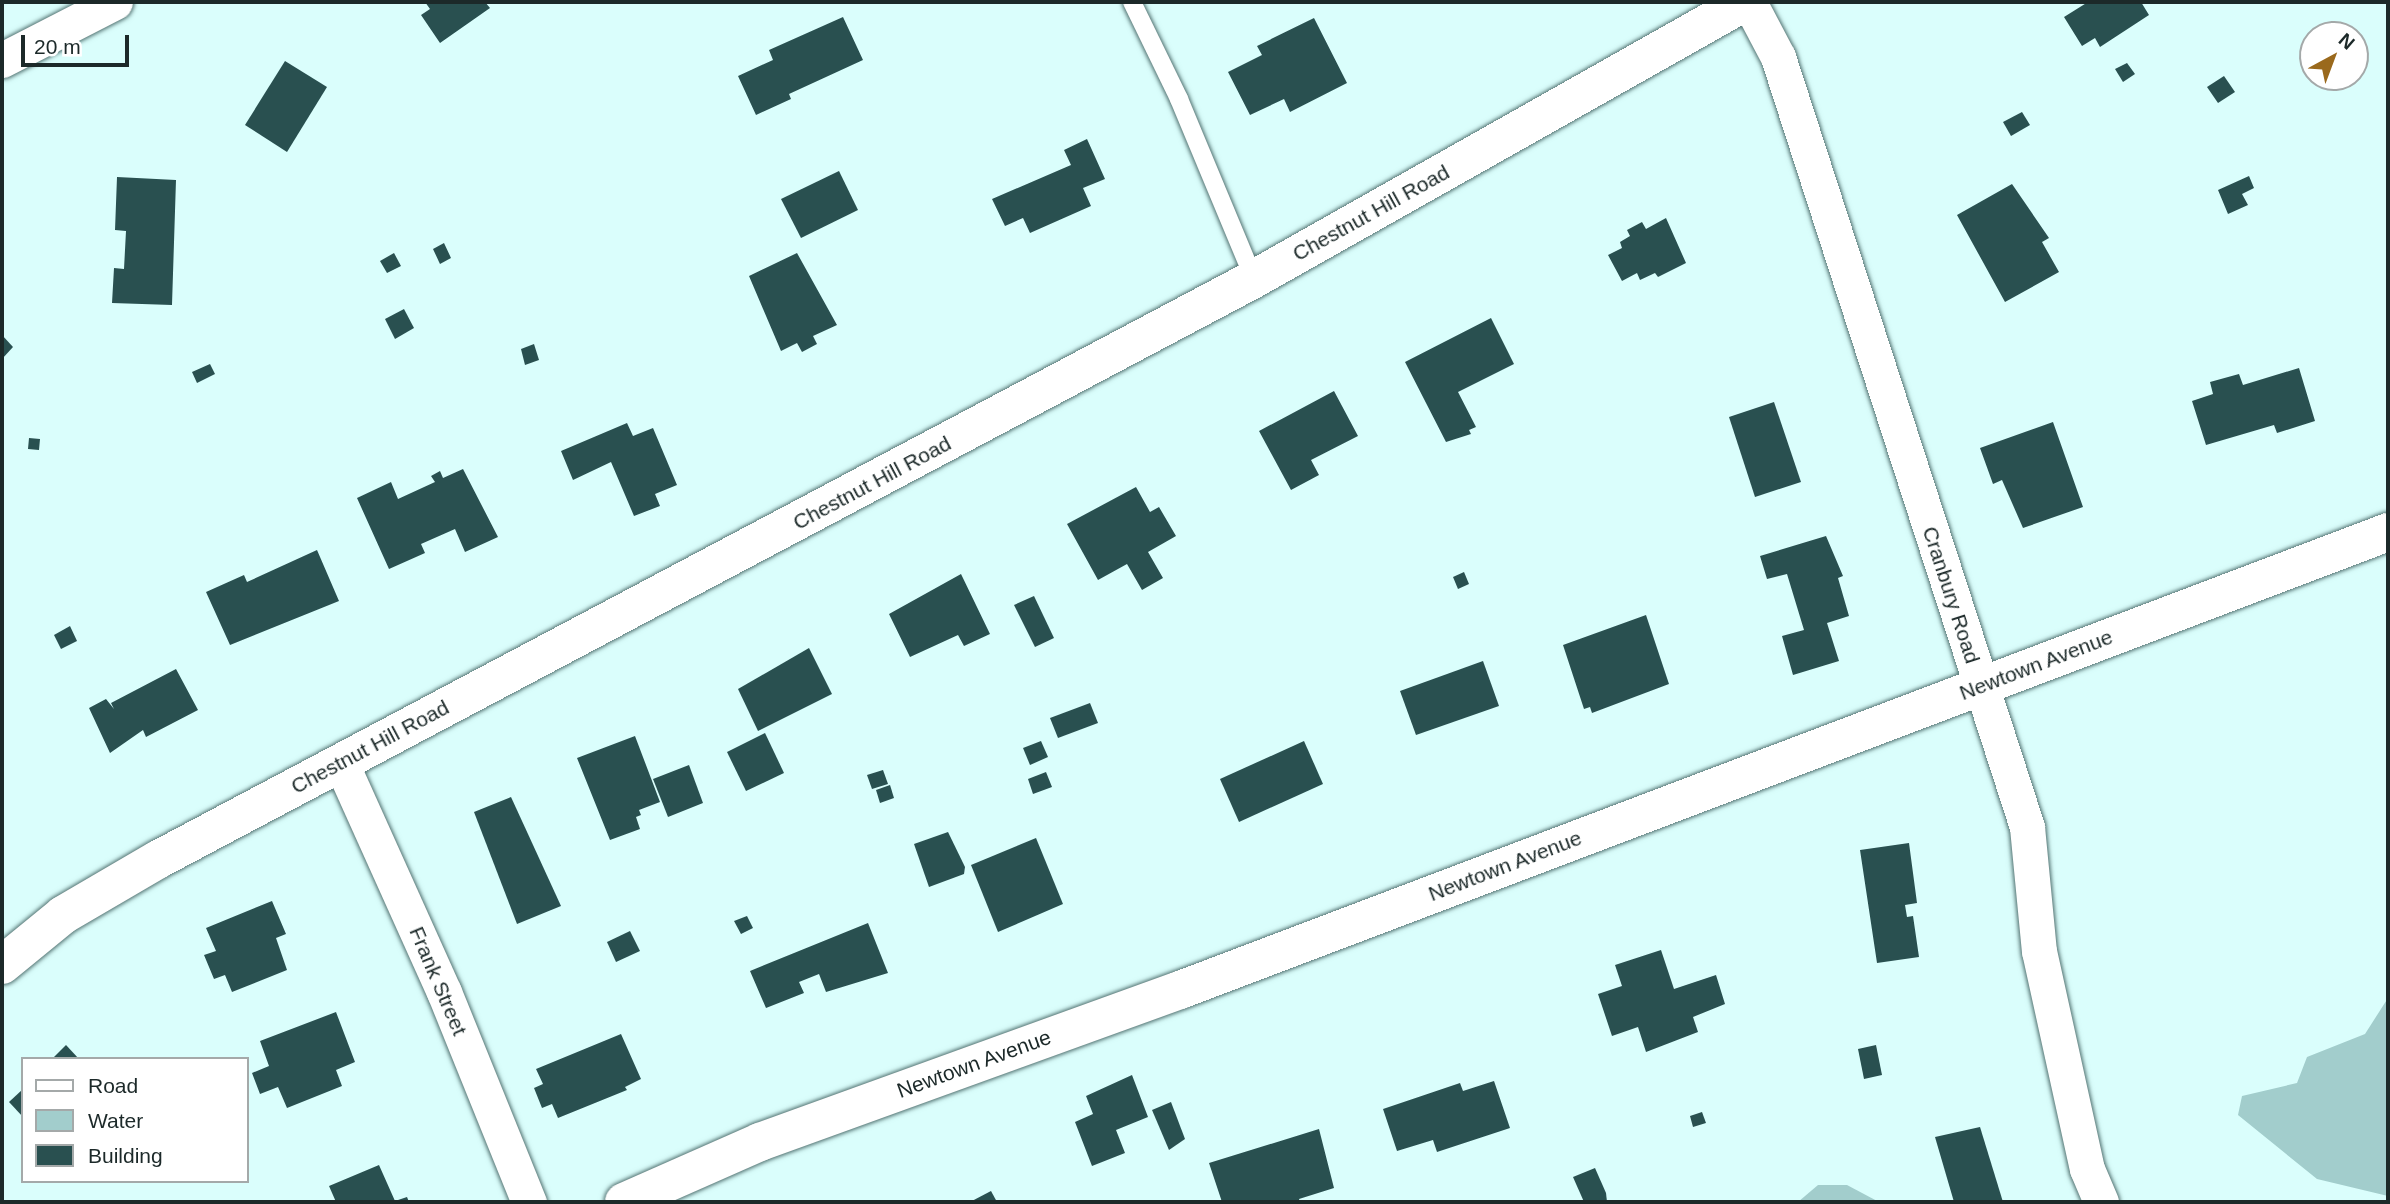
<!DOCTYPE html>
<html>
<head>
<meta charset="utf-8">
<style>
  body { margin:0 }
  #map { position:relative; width:2390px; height:1204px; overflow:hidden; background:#dafefc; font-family:Helvetica,sans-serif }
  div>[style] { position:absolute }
  .water>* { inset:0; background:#a2cdcc }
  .building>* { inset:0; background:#295050 }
  .roads { filter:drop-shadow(0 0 2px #547473) drop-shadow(0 0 2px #547473) }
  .service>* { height:18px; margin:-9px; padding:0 9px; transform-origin:9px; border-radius:9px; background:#fff }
  .minor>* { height:35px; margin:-17.5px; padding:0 17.5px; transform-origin:17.5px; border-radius:17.5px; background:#fff }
  .tertiary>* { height:38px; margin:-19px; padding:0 19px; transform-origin:19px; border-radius:19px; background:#fff }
  .secondary>* { height:38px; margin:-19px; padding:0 19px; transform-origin:19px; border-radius:19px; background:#fff }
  span { translate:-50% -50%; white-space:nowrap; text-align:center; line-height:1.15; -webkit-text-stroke:7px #fff; paint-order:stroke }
  .street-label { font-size:21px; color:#1c2929 }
  .frame { position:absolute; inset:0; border:4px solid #1c2929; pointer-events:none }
  .legend { position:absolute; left:21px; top:1057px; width:228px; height:126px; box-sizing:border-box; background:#fff; border:2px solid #a4a9a9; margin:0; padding:9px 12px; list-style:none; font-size:21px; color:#1c2929 }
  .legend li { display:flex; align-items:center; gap:14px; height:35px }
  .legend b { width:35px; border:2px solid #a4a9a9 }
  .north { position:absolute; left:2299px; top:21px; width:70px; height:70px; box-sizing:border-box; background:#fff; border:2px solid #a4a9a9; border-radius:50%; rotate:41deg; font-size:19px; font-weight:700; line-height:28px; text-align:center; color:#1c2929 }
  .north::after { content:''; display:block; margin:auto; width:24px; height:32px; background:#9a691c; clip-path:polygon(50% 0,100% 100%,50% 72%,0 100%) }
  .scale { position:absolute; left:21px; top:35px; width:108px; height:32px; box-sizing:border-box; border:4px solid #1c2929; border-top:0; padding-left:9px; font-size:21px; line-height:24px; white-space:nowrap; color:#1c2929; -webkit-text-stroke:5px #fff; paint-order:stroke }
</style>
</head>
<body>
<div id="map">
  <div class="water">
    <div style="clip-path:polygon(2388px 998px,2388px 1196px,2317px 1179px,2238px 1115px,2242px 1096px,2297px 1083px,2307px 1057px,2365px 1034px)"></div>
    <div style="clip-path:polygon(1818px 1185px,1847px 1185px,1879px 1202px,1798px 1202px)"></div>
  </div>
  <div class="building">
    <div style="clip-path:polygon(425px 2px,485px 2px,490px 8px,440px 43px,421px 15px,430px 9px)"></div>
    <div style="clip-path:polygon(2088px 2px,2141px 2px,2149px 15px,2100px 47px,2095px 38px,2082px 46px,2064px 17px)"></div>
    <div style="clip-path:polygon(843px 17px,863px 60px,789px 94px,791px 99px,756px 115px,738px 76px,773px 60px,769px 50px)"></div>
    <div style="clip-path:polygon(1314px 18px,1347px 83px,1290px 112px,1284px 99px,1250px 115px,1228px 72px,1262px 55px,1257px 46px)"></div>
    <div style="clip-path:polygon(285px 61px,327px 87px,287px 152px,245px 125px)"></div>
    <div style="clip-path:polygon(2127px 63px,2135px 74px,2123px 82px,2115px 69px)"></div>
    <div style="clip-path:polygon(2224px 76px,2235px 92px,2218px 103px,2207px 87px)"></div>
    <div style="clip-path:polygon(2022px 112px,2030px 125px,2011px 136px,2003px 122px)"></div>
    <div style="clip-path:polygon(1087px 139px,1105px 179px,1083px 188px,1091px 206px,1030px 233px,1023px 218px,1005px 226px,992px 199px,1071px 165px,1064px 150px)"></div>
    <div style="clip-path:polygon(839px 171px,858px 210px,801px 238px,781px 199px)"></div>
    <div style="clip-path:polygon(2249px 176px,2254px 188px,2242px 194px,2248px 205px,2228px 214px,2218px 190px)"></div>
    <div style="clip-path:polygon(117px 177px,176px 180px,172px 305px,112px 303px,114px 268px,124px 269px,126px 231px,115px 230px)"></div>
    <div style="clip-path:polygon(2012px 184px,2049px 238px,2042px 242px,2059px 272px,2005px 302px,1957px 215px)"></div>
    <div style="clip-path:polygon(1666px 218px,1686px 263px,1658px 277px,1655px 273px,1640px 280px,1637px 273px,1622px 281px,1608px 255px,1622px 248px,1620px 242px,1630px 236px,1627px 230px,1642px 222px,1646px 229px)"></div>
    <div style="clip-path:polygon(444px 243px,451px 258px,440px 264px,433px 249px)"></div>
    <div style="clip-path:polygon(394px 253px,401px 266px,387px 273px,380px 261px)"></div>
    <div style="clip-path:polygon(797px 253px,837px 325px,813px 336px,817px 344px,802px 352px,797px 343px,781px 351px,749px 276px)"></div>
    <div style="clip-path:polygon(404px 309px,414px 328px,395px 339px,385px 319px)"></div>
    <div style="clip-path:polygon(1491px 318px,1514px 364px,1458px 392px,1476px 427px,1469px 430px,1471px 434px,1446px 442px,1405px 362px)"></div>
    <div style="clip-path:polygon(2px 335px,13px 347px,2px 359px)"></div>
    <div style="clip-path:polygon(534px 344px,539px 360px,525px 365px,521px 349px)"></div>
    <div style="clip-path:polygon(210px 364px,215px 374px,197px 383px,192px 372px)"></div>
    <div style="clip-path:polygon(2299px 368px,2315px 421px,2277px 433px,2274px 425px,2206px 445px,2192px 401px,2213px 394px,2210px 382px,2239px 374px,2243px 385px)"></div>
    <div style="clip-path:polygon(1334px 391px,1358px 436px,1311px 460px,1319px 475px,1291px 490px,1259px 431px)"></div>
    <div style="clip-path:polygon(1774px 402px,1801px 482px,1755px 497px,1729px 417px)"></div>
    <div style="clip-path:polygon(2053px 422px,2083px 507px,2023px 528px,2002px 480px,1993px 484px,1980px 448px)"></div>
    <div style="clip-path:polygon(627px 423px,633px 436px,653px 428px,677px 485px,655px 494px,660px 506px,634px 516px,611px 462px,573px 480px,561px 451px)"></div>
    <div style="clip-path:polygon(29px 438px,40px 439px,39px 450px,28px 449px)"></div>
    <div style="clip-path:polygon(463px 469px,498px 537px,465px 552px,455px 529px,421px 544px,425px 553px,389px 569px,357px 498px,391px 482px,398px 499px,435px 482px,431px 476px,440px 471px,443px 478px)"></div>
    <div style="clip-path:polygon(1136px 487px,1150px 512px,1159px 507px,1176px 536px,1148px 552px,1163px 578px,1142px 590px,1127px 564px,1098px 580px,1067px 524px)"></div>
    <div style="clip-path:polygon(1826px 536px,1843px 576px,1838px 578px,1849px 616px,1827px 623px,1839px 661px,1793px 675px,1782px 636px,1804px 630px,1787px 574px,1767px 579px,1760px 556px)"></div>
    <div style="clip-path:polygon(317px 550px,339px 601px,230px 645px,206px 592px,244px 575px,247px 582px)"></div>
    <div style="clip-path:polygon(1464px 572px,1469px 584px,1458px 589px,1453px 577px)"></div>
    <div style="clip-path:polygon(961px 574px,990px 634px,964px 646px,958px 635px,910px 657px,889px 614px)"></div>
    <div style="clip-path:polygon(1034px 596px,1054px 638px,1035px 647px,1014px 605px)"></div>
    <div style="clip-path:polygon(1646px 615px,1669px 684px,1592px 713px,1590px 707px,1584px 709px,1563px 645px)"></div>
    <div style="clip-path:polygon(70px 626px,77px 641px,61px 649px,54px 635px)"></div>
    <div style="clip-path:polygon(809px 648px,832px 694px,758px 731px,738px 689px)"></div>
    <div style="clip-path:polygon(1483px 661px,1499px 706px,1416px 735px,1400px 691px)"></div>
    <div style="clip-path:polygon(176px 669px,198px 710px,146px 737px,143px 730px,110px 753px,89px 708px,106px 699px,114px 709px,111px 703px)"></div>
    <div style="clip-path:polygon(1090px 703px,1098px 723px,1058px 738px,1050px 718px)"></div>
    <div style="clip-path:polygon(765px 733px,784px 773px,746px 791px,727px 752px)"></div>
    <div style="clip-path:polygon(635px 736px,660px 802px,639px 810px,641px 815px,636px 817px,640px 829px,610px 840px,577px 758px)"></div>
    <div style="clip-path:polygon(1041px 741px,1048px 757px,1030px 765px,1023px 748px)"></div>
    <div style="clip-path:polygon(1304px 741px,1323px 784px,1239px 822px,1220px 779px)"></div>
    <div style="clip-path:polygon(689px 765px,703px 803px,668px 817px,653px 779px)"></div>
    <div style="clip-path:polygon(883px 770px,888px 784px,872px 789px,867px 775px)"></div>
    <div style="clip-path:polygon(1046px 772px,1052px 787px,1033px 794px,1028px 779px)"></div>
    <div style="clip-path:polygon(890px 785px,894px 798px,880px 803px,876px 790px)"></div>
    <div style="clip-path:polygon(511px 797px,561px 906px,517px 924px,474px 812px)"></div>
    <div style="clip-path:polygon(948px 832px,965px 867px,964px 874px,929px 887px,914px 844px)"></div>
    <div style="clip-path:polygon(1036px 838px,1063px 904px,998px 932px,971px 865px)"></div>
    <div style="clip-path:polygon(1909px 843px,1917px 903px,1905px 905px,1907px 917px,1913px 916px,1919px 957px,1877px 963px,1860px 850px)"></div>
    <div style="clip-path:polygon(272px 901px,286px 934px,276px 938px,287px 970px,232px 992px,225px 975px,214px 979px,204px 955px,216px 951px,206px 928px)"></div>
    <div style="clip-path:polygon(747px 916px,753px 928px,741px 934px,734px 921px)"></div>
    <div style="clip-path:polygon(868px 923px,888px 973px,826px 992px,819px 974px,799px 982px,804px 993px,766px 1008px,750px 971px)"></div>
    <div style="clip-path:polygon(630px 931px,640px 951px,616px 962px,607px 942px)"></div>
    <div style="clip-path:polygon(1661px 950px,1674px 989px,1716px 975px,1725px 1004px,1693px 1017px,1698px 1032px,1646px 1052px,1638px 1027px,1612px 1036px,1598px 994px,1622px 986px,1615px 965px)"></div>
    <div style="clip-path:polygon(336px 1012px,355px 1062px,336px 1070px,342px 1086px,287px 1108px,278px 1087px,260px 1094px,252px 1073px,269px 1066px,260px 1041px)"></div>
    <div style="clip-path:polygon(621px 1034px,641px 1079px,625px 1087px,627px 1090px,558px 1118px,552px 1104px,542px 1108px,534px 1088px,543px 1084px,536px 1069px)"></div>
    <div style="clip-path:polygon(66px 1045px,79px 1059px,52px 1059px)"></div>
    <div style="clip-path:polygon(1876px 1045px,1882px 1075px,1864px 1079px,1858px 1049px)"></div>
    <div style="clip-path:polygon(1132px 1075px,1148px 1117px,1116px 1130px,1125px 1153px,1092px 1166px,1075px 1122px,1093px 1114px,1086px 1096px)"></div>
    <div style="clip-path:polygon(1494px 1081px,1510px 1128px,1437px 1152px,1433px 1140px,1397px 1151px,1383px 1109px,1460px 1083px,1463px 1091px)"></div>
    <div style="clip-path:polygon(23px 1089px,23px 1117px,9px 1102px)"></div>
    <div style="clip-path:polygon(1171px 1102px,1185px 1139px,1169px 1150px,1152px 1110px)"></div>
    <div style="clip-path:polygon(1702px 1112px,1706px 1123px,1693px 1127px,1690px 1116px)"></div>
    <div style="clip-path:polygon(1980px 1127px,2003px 1202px,1954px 1202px,1935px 1137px)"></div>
    <div style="clip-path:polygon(1319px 1129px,1334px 1188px,1299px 1199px,1300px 1202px,1222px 1202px,1209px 1163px)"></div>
    <div style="clip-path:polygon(379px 1165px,395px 1201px,407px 1197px,409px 1202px,336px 1202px,329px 1186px)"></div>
    <div style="clip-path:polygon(1595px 1168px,1606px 1193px,1607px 1202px,1584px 1202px,1573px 1177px)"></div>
    <div style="clip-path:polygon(991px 1191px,997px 1202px,970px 1202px)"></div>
  </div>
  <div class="roads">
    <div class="service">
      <div style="left:1132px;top:2px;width:108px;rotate:64.1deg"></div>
      <div style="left:1179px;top:99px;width:195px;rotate:67.4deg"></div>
    </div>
    <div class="minor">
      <div style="left:1749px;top:2px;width:62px;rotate:62.2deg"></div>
      <div style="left:1778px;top:57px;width:809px;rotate:72.08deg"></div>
      <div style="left:2027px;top:827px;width:125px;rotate:84.5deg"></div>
      <div style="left:2039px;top:951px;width:223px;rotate:77.6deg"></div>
      <div style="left:2087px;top:1169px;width:36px;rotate:67deg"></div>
      <div style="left:2px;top:60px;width:127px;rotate:-27.2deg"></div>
      <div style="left:341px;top:763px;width:251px;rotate:65.8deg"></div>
      <div style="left:444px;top:992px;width:227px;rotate:68deg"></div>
    </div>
    <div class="tertiary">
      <div style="left:624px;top:1202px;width:149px;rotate:-23.8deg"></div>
      <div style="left:760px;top:1142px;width:447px;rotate:-19.9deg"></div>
      <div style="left:1180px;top:990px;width:1292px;rotate:-20.76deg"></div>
    </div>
    <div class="secondary">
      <div style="left:2px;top:965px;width:79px;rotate:-39.3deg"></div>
      <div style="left:63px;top:915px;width:111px;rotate:-30.3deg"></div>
      <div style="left:159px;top:859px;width:1239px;rotate:-27.91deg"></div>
      <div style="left:1254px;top:279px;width:564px;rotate:-29.43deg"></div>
    </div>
  </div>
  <div class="street-label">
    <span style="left:1371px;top:213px;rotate:-29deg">Chestnut Hill Road</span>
    <span style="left:872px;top:483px;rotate:-28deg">Chestnut Hill Road</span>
    <span style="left:1951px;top:595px;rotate:72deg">Cranbury Road</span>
    <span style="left:2036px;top:665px;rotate:-21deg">Newtown Avenue</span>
    <span style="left:370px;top:747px;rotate:-28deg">Chestnut Hill Road</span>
    <span style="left:1505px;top:866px;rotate:-21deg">Newtown Avenue</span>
    <span style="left:438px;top:981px;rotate:67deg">Frank Street</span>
    <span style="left:974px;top:1064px;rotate:-20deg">Newtown Avenue</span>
  </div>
  <div class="frame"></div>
  <ul class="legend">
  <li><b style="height:9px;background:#fff"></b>Road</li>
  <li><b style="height:19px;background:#a2cdcc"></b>Water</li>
  <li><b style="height:19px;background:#295050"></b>Building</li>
  </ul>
  <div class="north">N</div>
  <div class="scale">20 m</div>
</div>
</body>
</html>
